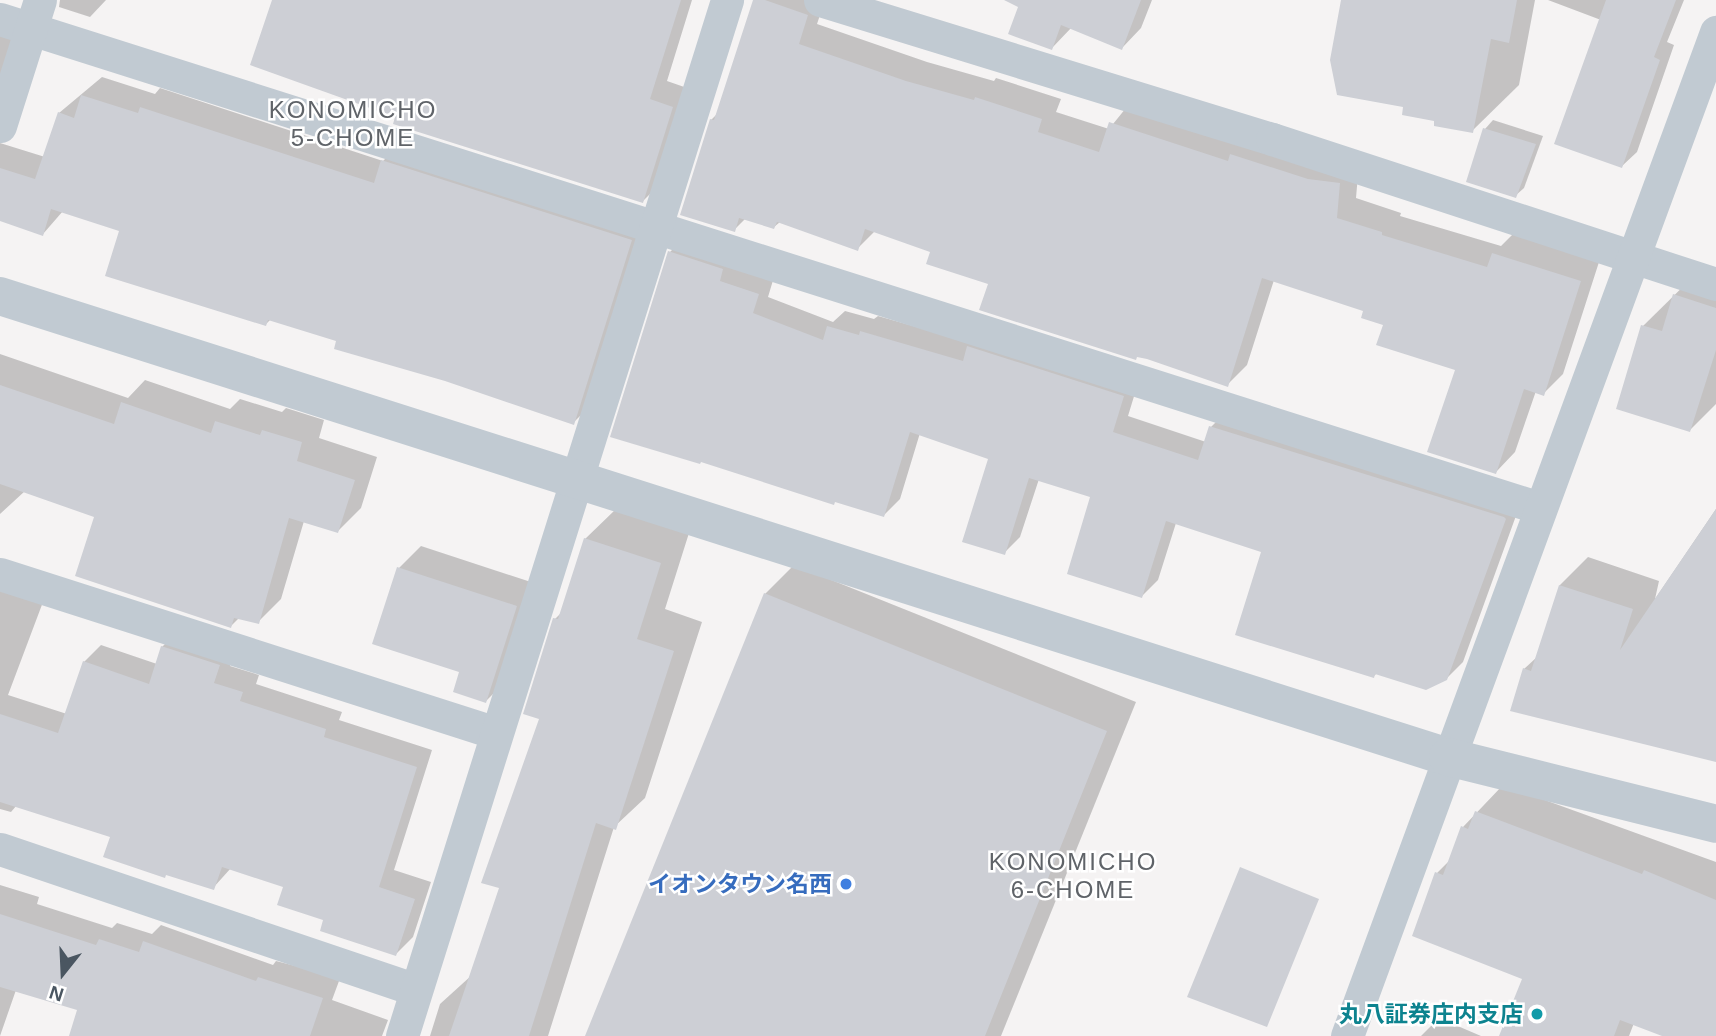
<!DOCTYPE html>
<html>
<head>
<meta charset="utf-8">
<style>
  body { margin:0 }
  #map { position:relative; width:1716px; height:1036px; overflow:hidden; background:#f5f3f3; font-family:Arial,"Noto Sans JP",sans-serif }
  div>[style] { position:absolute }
  .shadow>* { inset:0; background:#0003 }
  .building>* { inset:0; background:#cdcfd5 }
  .minor>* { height:33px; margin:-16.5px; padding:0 16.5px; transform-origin:16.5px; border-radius:16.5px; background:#c1cad2 }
  .tertiary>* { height:38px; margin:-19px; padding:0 19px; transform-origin:19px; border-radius:19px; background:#c1cad2 }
  .dots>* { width:19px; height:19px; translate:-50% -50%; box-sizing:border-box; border:4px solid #fff; border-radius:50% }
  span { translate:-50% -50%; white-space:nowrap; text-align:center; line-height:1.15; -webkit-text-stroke:5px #fff; paint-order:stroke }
  .shop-label { font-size:23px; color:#366cbe; font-weight:700 }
  .right { translate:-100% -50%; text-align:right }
  .culture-label { font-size:23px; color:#0d838f; font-weight:700 }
  .neighbourhood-label { font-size:24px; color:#5f6368; letter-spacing:2px }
  .north { position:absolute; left:28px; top:938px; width:70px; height:70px; -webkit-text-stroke:5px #fff; paint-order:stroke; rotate:198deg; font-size:19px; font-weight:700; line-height:28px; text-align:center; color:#4a5661 }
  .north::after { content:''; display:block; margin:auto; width:24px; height:32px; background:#4a5661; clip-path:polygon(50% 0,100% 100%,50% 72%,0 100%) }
</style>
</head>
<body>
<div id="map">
  <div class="shadow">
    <div style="clip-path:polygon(60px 0,106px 0,90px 17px,59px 7px)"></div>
    <div style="clip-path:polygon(274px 0,692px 0,667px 81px,690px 89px,661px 183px,643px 201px,397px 116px)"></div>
    <div style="clip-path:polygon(755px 0,825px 0,817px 24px,927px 62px,994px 81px,996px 78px,1061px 99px,1056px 112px,1109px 129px,1130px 103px,1359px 163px,1356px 198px,1401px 213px,1400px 216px,1501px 246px,1513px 234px,1599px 262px,1563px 374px,1543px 394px,1536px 391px,1515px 452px,1496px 472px,1457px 369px,1366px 310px,1274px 280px,1247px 365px,1227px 385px,990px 283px,932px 251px,875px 231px,857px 249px,780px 222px,774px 227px,746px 218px,734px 230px,711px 120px,718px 113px)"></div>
    <div style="clip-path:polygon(1022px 0,1152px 0,1141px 28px,1122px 48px,1072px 27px,1052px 48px)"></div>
    <div style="clip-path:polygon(1350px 0,1535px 0,1519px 85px,1472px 131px,1405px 105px)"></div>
    <div style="clip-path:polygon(1548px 0,1684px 0,1667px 42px,1674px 45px,1637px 152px,1622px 166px,1601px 20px)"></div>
    <div style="clip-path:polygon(0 5px,19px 33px,0 92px)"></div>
    <div style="clip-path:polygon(102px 77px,155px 94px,160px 88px,383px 161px,402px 142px,650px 221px,592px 404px,573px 423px,339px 340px,271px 319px,266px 324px,121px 230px,63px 211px,43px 234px,0 220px,0 143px,45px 157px,59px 113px)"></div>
    <div style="clip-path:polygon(1493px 120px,1543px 136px,1524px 188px,1515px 196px,1485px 129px)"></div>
    <div style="clip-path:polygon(686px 236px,774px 277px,768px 297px,833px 322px,845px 311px,874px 319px,878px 316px,973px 343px,1139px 380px,1128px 416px,1206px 442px,1211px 427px,1227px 411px,1521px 502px,1463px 662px,1446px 679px,1377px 673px,1374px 676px,1263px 551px,1176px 523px,1158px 580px,1142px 596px,1093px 496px,1039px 479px,1020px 537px,1004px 553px,990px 458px,920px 433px,900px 499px,884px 515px,670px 252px)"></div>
    <div style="clip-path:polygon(1703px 267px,1716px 271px,1716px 404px,1690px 430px,1643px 326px)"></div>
    <div style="clip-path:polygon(0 354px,128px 398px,145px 380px,230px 409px,240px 399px,282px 412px,286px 408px,324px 420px,319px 438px,377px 457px,361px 508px,338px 531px,304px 521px,281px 599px,258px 622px,239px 618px,231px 626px,96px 516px,25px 491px,0 514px)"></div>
    <div style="clip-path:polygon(1716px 509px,1716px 761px,1524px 669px,1537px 657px,1560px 585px,1588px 557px,1659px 581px,1655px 599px)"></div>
    <div style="clip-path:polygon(615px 510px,689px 533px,665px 609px,702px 622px,645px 798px,614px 827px,548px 1036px,430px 1036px,440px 1004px,472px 975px,501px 887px,541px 718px,555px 619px,563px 611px,585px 539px)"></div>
    <div style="clip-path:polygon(421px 546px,537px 584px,508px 679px,486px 701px,462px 671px,399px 568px)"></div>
    <div style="clip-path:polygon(794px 565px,1136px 702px,1001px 1036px,586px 1036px,765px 594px)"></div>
    <div style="clip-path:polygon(0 579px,46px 594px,8px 695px,67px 714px,84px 662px,101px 645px,157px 664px,162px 647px,179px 630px,236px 648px,230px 666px,259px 675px,256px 684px,342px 712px,339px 720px,432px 750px,394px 870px,431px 882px,413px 937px,396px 954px,325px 919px,285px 886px,231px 868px,213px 888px,112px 836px,17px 805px,11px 812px,0 809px)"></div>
    <div style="clip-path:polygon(1503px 785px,1716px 862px,1716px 1036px,1667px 1036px,1634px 1023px,1629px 1036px,1501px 1036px,1524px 978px,1437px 873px,1451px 859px,1463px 827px)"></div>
    <div style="clip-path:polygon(0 885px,39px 897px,37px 904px,112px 928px,117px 923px,152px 934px,161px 925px,273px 965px,276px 961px,311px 970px,339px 981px,332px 1000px,388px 1020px,382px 1036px,71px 1036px,79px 1009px,16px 990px,0 1036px)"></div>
    <div style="clip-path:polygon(1439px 1018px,1481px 1036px,1421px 1036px)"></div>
  </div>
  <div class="building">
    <div style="clip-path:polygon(272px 0,681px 0,650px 99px,673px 107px,643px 203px,393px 124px,395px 117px,250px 65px)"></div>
    <div style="clip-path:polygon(753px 0,765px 0,808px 15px,799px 44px,906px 81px,974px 100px,975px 97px,1042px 119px,1038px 132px,1099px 152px,1109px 122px,1228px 161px,1230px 154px,1308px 179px,1340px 183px,1337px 218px,1382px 232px,1382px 235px,1487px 267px,1492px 253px,1581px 281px,1544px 396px,1524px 389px,1496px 474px,1427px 452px,1455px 370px,1376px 345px,1383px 325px,1361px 318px,1363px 311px,1262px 278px,1228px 387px,1147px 359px,1137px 357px,1136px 360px,979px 310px,988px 284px,926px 264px,930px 252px,865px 229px,858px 251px,777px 222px,774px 229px,739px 218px,735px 232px,680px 215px,710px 119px,714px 120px)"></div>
    <div style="clip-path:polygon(1004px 0,1141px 0,1122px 50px,1061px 25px,1052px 50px,1008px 34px,1018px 7px)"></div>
    <div style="clip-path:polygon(1341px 0,1517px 0,1509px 43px,1491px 39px,1473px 133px,1434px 126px,1434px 121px,1402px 115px,1403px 107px,1337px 95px,1330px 60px)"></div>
    <div style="clip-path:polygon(1606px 0,1676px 0,1654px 57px,1660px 60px,1622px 168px,1554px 144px)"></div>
    <div style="clip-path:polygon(81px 95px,138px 113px,140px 107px,374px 183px,381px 160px,632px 240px,574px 425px,445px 381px,334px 349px,336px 341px,268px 320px,266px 326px,105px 276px,119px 231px,51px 209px,43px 236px,0 221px,0 168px,35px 179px,58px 112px,74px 118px)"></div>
    <div style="clip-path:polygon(1483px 128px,1536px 144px,1516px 198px,1466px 182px)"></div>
    <div style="clip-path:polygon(668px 251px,723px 269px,720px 281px,759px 294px,753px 313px,823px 340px,827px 326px,859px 335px,860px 331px,963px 361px,967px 346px,1124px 396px,1113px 432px,1198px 460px,1209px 426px,1504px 517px,1506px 519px,1447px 680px,1426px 690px,1375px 674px,1374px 678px,1235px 635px,1261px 552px,1166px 521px,1142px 598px,1067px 574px,1090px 497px,1029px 478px,1005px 555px,962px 542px,988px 459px,910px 432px,884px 517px,835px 502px,834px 505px,701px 462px,700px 464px,610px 437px)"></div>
    <div style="clip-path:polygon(1673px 294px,1716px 308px,1716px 350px,1690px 432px,1616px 409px,1641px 325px,1662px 331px)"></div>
    <div style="clip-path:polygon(0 385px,114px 424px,121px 402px,211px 433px,215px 421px,260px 435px,262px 430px,302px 442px,297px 461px,355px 480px,338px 533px,289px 518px,259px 624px,234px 618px,231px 628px,75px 576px,94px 517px,0 484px)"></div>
    <div style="clip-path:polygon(1716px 509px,1716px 762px,1510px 711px,1523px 668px,1531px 671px,1559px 585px,1633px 609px,1620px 650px)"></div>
    <div style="clip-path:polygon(584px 538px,661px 563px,637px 639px,674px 651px,616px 830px,596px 823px,529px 1036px,449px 1036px,499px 888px,481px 883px,539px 719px,523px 714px,553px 618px,558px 619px)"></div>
    <div style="clip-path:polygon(397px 567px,517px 606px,486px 703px,453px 692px,459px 672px,372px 644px)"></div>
    <div style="clip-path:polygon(764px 593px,1107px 731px,985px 1036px,585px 1036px)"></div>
    <div style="clip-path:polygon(161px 646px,220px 665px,214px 683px,243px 692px,240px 701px,326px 729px,324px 737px,417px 767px,379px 887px,415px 899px,396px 956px,320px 931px,323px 920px,277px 905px,283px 887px,222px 867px,214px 890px,166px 875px,165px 878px,103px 857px,110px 837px,0 802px,0 714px,58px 733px,83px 661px,149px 684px)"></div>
    <div style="clip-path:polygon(1475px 811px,1642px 874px,1644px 870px,1716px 900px,1716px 1036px,1662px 1036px,1620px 1020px,1614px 1036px,1499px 1036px,1522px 979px,1412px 936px,1435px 872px,1443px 875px,1461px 826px,1468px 829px)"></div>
    <div style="clip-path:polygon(1240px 867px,1319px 899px,1267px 1027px,1187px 997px)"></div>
    <div style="clip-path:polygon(0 914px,96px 945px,99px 939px,139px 952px,143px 941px,256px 981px,258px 977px,323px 998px,310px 1036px,69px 1036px,77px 1010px,0 987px)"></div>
  </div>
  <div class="minor">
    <div style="left:820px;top:0;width:473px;rotate:17.1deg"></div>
    <div style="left:1272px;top:139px;width:467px;rotate:18.1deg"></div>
    <div style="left:0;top:19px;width:1616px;rotate:17.62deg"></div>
    <div style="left:0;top:126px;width:132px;rotate:-72.4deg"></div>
    <div style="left:0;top:574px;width:521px;rotate:17.77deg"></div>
    <div style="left:0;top:849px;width:437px;rotate:18.7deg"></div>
    <div style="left:402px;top:1036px;width:1086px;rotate:-72.58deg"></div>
    <div style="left:1347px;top:1036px;width:1070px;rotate:-69.82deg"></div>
  </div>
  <div class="tertiary">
    <div style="left:0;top:296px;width:1520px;rotate:17.66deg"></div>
    <div style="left:1448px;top:757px;width:276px;rotate:14deg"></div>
  </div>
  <div class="dots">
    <div style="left:846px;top:884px;background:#3f7fe0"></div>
    <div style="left:1537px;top:1014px;background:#0f9aa8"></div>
  </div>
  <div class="shop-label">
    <span class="right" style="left:832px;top:884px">イオンタウン名西</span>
  </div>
  <div class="culture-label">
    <span class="right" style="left:1523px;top:1014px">丸八証券庄内支店</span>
  </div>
  <div class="neighbourhood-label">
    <span style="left:353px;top:124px">KONOMICHO<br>5-CHOME</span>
    <span style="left:1073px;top:876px">KONOMICHO<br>6-CHOME</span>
  </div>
  <div class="north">N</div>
</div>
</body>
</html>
